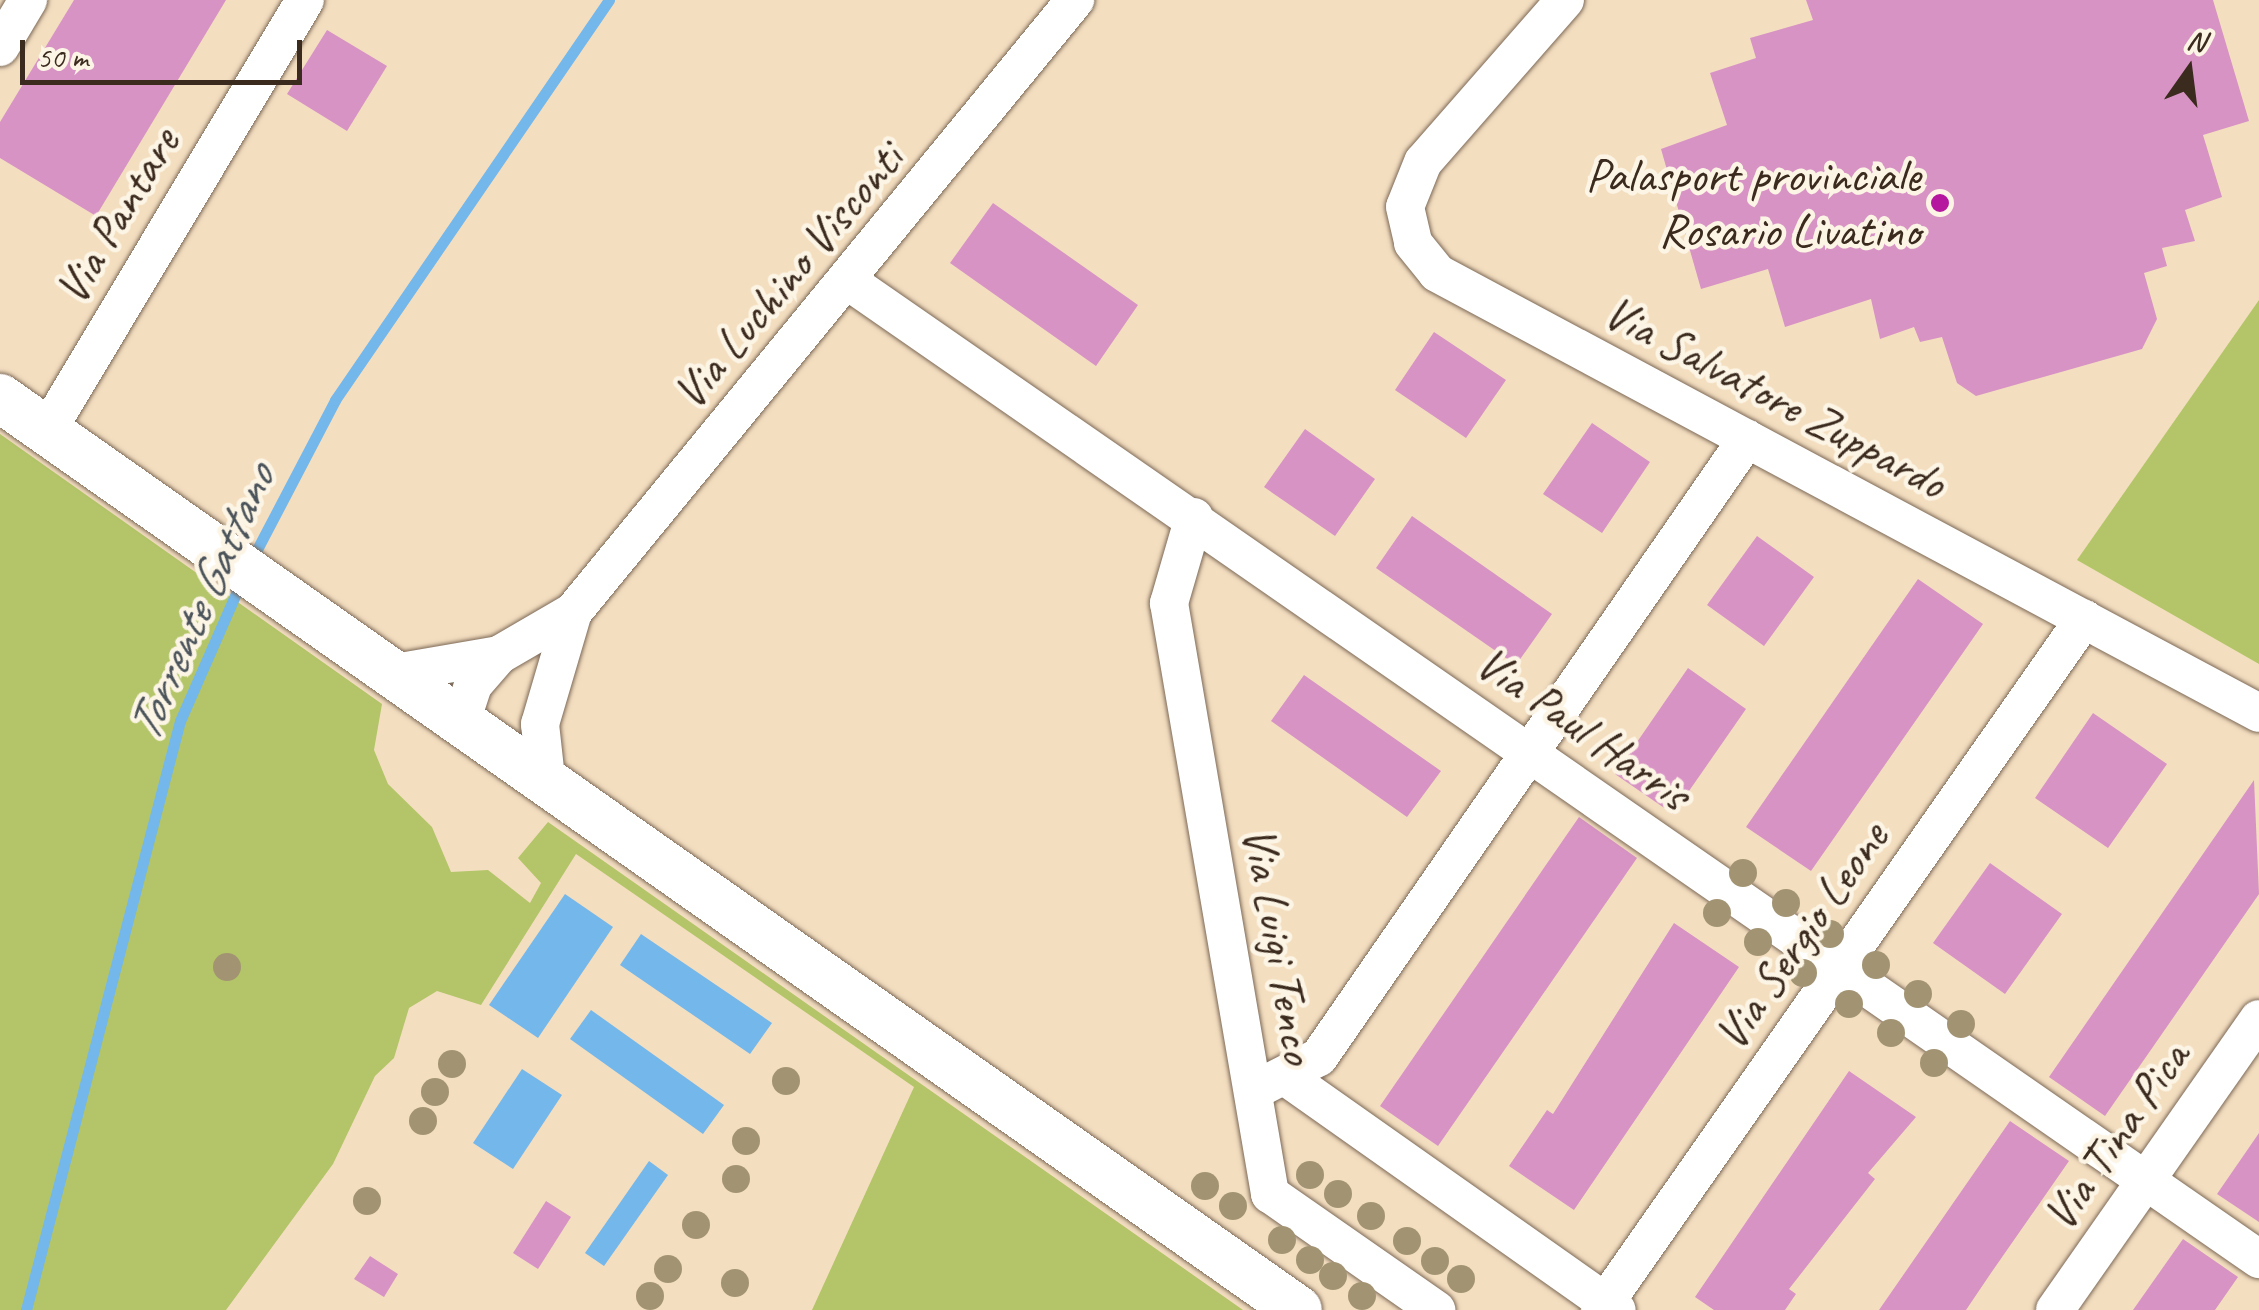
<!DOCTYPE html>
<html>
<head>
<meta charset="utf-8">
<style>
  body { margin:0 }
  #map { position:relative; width:2259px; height:1310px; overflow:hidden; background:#f4dec0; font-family:Caveat,sans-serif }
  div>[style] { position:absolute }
  .green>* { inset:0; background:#b3c568 }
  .water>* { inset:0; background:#74b7ea }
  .stream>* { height:11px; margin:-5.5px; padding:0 5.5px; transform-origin:5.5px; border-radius:5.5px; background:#74b7ea }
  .building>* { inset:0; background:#d793c4 }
  .roads { filter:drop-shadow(0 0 2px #7c6957) drop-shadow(0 0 2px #7c6957) }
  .minor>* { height:38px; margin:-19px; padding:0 19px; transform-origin:19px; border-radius:19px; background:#fff }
  .major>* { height:48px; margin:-24px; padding:0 24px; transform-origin:24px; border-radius:24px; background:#fff }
  .trees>* { width:28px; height:28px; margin:-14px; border-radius:50%; background:#a29473 }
  .dots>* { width:28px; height:28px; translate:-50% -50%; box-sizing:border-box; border:5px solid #fcf5e5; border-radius:50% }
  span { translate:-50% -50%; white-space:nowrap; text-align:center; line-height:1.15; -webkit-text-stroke:9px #fcf5e5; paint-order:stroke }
  .poi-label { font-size:48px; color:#3b2a1e }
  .right { translate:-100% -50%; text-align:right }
  .street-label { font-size:48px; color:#3b2a1e }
  .water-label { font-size:50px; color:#4c545b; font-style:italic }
  .north { position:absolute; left:2139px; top:20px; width:100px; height:100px; -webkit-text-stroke:8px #fcf5e5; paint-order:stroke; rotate:14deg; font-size:28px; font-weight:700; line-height:40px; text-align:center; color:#3b2a1e }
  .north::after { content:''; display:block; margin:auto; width:35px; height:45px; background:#3b2a1e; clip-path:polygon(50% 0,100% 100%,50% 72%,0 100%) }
  .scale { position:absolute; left:20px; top:40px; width:282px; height:45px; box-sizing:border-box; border:5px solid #3b2a1e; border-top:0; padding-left:12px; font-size:30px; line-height:35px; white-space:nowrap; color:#3b2a1e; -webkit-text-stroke:8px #fcf5e5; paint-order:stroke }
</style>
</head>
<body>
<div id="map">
  <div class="green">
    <div style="clip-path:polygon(2259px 300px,2259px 664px,2077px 560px)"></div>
    <div style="clip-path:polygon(0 434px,382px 704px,374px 750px,388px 784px,432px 827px,451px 872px,488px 870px,530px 903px,541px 883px,518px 858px,548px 822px,1243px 1310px,812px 1310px,914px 1087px,576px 854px,481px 1005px,437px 991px,409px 1008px,394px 1058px,375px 1076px,333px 1164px,226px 1310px,0 1310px)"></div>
  </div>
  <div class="water">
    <div style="clip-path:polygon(565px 894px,613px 927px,538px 1038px,489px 1005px)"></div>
    <div style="clip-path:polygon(641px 934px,772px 1023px,750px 1054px,620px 965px)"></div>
    <div style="clip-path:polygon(591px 1010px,724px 1105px,703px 1134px,570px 1039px)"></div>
    <div style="clip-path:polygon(522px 1069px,562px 1095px,513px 1169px,473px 1143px)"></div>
    <div style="clip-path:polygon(649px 1161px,668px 1175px,604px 1266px,585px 1253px)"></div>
  </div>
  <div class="stream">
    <div style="left:251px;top:561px;width:182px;rotate:-62.4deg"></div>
    <div style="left:335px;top:400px;width:485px;rotate:-55.6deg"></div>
    <div style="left:26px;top:1310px;width:609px;rotate:-75.35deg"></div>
    <div style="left:180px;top:721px;width:152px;rotate:-66.3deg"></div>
  </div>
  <div class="building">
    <div style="clip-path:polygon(74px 0,226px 0,96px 216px,0 158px,0 122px)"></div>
    <div style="clip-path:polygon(1806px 0,2213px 0,2249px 121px,2203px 135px,2222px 197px,2185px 210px,2195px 241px,2162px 248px,2167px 266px,2144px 273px,2157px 319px,2142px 349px,1976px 396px,1957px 383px,1942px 337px,1920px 342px,1914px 327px,1880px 339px,1871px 299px,1785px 327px,1768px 269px,1701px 289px,1661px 149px,1727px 125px,1710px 73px,1756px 58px,1750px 38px,1813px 20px)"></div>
    <div style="clip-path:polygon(327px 30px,387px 66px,347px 131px,287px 94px)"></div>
    <div style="clip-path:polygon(993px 203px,1138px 305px,1096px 366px,950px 263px)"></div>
    <div style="clip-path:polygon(1434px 332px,1506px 380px,1466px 438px,1395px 390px)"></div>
    <div style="clip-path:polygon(1592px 423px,1650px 462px,1602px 533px,1543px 494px)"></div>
    <div style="clip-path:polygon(1305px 429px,1375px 479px,1335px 536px,1264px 487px)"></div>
    <div style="clip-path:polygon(1412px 516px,1552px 614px,1516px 665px,1376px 568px)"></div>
    <div style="clip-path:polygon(1757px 536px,1814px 577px,1764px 646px,1707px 605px)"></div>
    <div style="clip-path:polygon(1918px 579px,1983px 624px,1811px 871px,1746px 827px)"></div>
    <div style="clip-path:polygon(1688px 668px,1746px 709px,1673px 814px,1615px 774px)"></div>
    <div style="clip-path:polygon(1304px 675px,1441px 771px,1407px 817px,1271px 721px)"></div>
    <div style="clip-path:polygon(2093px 713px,2167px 764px,2108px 848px,2035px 798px)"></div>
    <div style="clip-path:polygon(2254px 780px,2259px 894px,2105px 1116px,2049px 1077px)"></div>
    <div style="clip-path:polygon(1579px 817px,1637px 858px,1438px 1146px,1380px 1106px)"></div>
    <div style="clip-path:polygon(1990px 863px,2062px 914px,2005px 994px,1933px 943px)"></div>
    <div style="clip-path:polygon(1674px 923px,1739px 967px,1574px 1210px,1509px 1166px,1547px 1110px,1553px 1114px)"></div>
    <div style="clip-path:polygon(1849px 1071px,1916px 1117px,1868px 1173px,1875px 1179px,1789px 1289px,1796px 1294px,1785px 1310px,1714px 1310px,1695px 1297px)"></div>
    <div style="clip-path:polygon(2010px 1121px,2069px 1161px,1991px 1273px,1966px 1310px,1879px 1310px)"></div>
    <div style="clip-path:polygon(2259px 1133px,2259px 1222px,2217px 1194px)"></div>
    <div style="clip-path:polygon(546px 1201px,571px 1217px,538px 1269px,513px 1253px)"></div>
    <div style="clip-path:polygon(2183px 1239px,2238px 1277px,2215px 1310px,2133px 1310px)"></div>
    <div style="clip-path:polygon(370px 1256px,398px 1274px,384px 1297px,354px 1279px)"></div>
  </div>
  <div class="roads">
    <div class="minor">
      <div style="left:1565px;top:0;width:215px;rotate:131.2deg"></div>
      <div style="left:1423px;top:162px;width:48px;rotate:111.8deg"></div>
      <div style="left:1405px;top:207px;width:37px;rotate:77deg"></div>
      <div style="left:1413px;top:243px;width:38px;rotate:51deg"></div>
      <div style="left:1437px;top:273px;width:932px;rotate:28.16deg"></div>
      <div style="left:0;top:47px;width:55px;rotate:-59.2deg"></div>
      <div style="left:848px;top:281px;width:1717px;rotate:34.73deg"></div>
      <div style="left:47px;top:431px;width:502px;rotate:-59.09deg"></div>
      <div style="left:1194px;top:517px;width:90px;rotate:106.2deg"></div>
      <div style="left:1169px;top:603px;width:600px;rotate:80.3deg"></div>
      <div style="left:1270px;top:1194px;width:203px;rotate:34.9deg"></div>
      <div style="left:573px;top:612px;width:792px;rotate:-50.64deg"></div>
      <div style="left:389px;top:674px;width:112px;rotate:-9.8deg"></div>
      <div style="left:460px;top:725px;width:42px;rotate:-72deg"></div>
      <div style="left:473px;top:685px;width:40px;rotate:-49deg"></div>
      <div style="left:499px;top:655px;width:86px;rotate:-30.2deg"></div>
      <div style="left:573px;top:612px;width:117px;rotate:106.4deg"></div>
      <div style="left:540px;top:724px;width:63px;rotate:83.7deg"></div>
      <div style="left:1289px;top:1079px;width:401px;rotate:35.2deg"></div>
      <div style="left:1253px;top:1091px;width:74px;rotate:-27.3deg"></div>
      <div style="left:1319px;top:1057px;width:752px;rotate:-55.3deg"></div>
      <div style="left:1600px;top:1310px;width:844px;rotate:-54.99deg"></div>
      <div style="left:2055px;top:1310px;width:355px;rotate:-55deg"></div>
    </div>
    <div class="major">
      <div style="left:0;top:398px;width:1586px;rotate:35.09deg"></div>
    </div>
  </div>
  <div class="trees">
    <div style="left:1743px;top:873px"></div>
    <div style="left:1786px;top:903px"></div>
    <div style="left:1717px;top:913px"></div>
    <div style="left:1830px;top:934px"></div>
    <div style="left:1758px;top:942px"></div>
    <div style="left:1876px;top:965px"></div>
    <div style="left:227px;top:967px"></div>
    <div style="left:1803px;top:973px"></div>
    <div style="left:1918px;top:994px"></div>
    <div style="left:1849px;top:1004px"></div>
    <div style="left:1961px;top:1024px"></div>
    <div style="left:1891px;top:1033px"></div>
    <div style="left:1934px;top:1063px"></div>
    <div style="left:452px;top:1064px"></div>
    <div style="left:786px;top:1081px"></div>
    <div style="left:435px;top:1092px"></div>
    <div style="left:423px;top:1121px"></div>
    <div style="left:746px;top:1141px"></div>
    <div style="left:1310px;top:1175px"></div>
    <div style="left:736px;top:1179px"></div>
    <div style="left:1205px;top:1186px"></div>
    <div style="left:1338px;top:1194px"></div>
    <div style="left:367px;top:1201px"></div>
    <div style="left:1233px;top:1206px"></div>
    <div style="left:1371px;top:1216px"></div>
    <div style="left:696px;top:1225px"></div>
    <div style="left:1282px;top:1240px"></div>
    <div style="left:1407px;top:1241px"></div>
    <div style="left:1310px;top:1260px"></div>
    <div style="left:1435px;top:1261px"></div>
    <div style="left:668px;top:1269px"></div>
    <div style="left:1333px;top:1276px"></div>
    <div style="left:1461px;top:1279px"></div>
    <div style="left:735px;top:1283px"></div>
    <div style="left:650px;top:1296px"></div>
    <div style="left:1362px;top:1296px"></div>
  </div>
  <div class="dots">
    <div style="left:1940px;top:203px;background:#b5179e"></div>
  </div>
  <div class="poi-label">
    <span class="right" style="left:1920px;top:203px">Palasport provinciale<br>Rosario Livatino</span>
  </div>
  <div class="street-label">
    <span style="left:117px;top:216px;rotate:-59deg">Via Pantare</span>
    <span style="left:788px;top:276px;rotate:-50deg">Via Luchino Visconti</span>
    <span style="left:1775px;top:397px;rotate:28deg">Via Salvatore Zuppardo</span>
    <span style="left:1583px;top:728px;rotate:35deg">Via Paul Harris</span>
    <span style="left:1801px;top:936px;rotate:-55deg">Via Sergio Leone</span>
    <span style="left:1279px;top:945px;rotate:80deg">Via Luigi Tenco</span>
    <span style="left:2116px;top:1136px;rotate:-55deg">Via Tina Pica</span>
  </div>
  <div class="water-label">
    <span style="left:200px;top:603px;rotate:-66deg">Torrente Gattano</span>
  </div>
  <div class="north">N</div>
  <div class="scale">50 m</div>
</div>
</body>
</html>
